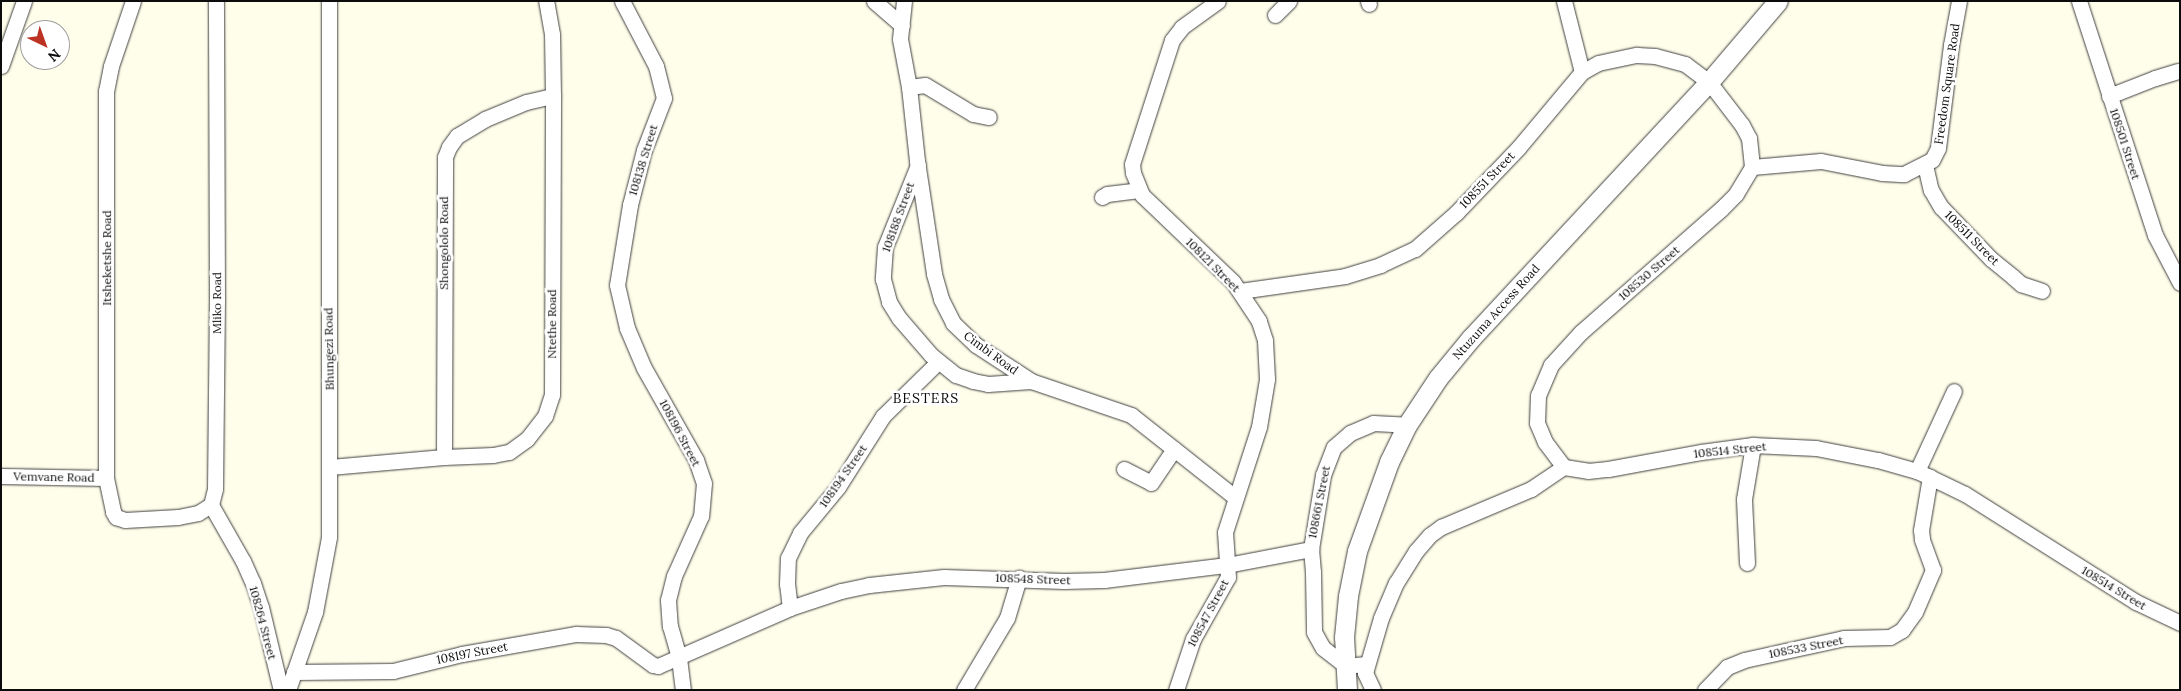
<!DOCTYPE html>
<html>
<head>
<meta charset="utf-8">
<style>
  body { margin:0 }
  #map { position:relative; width:2181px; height:691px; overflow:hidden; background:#fffeeb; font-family:Lora,serif }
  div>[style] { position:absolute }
  .roads { filter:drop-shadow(0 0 1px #3f3f3f) drop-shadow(0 0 1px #3f3f3f) }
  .minor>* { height:15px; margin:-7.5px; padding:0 7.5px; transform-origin:7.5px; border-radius:7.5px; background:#fff }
  .tertiary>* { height:19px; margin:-9.5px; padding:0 9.5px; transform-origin:9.5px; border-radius:9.5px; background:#fff }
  span { translate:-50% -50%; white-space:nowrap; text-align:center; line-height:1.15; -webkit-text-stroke:5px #fff; paint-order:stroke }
  .street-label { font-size:12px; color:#0c0c0c }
  .neighbourhood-label { font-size:14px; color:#0c0c0c; letter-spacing:1px }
  .frame { position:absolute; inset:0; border:2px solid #0c0c0c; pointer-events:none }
  .north { position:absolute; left:20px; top:20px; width:50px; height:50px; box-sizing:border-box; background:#fff; border:1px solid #9e9e9e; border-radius:50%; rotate:138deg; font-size:14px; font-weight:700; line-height:20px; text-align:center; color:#0c0c0c }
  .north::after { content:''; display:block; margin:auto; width:18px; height:22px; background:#bc3324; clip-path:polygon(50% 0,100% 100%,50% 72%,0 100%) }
</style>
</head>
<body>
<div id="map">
  <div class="roads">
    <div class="minor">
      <div style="left:133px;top:1px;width:69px;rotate:108.7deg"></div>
      <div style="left:111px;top:66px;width:25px;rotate:101deg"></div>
      <div style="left:106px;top:91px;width:387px;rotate:90deg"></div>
      <div style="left:106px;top:478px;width:35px;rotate:78deg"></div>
      <div style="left:113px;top:512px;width:6px;rotate:59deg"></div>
      <div style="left:116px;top:517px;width:9px;rotate:18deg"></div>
      <div style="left:125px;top:520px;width:53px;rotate:-3.2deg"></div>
      <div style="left:178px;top:517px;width:20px;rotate:-11deg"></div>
      <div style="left:198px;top:513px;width:15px;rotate:-32deg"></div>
      <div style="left:211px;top:505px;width:16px;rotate:-76deg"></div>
      <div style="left:215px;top:489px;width:188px;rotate:-89.4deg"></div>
      <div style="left:217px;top:301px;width:300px;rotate:-90.2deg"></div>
      <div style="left:622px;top:1px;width:73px;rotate:62.4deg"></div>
      <div style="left:656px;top:66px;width:33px;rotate:76deg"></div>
      <div style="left:664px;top:98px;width:56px;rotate:111deg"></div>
      <div style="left:644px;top:150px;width:57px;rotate:104.3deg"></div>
      <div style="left:630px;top:205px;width:81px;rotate:99.2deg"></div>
      <div style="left:617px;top:285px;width:44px;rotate:76.9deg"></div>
      <div style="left:627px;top:328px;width:43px;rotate:67deg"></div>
      <div style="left:644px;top:368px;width:106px;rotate:60.5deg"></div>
      <div style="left:696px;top:460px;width:24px;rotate:71deg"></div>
      <div style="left:704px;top:483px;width:33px;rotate:95deg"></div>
      <div style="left:701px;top:516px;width:66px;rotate:114.2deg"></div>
      <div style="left:674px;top:576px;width:25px;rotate:104deg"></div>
      <div style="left:668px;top:600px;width:26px;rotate:86deg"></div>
      <div style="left:670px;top:626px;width:33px;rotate:74deg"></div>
      <div style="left:679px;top:658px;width:32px;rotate:83deg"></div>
      <div style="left:874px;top:1px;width:37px;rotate:41deg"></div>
      <div style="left:904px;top:1px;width:38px;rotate:96deg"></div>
      <div style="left:900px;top:39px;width:49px;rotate:79.4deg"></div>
      <div style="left:909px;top:87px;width:74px;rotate:83.8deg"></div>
      <div style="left:917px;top:161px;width:114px;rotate:81.4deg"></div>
      <div style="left:934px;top:274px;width:26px;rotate:74deg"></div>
      <div style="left:941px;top:299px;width:27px;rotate:63deg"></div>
      <div style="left:953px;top:323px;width:32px;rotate:44deg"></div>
      <div style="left:976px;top:345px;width:66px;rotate:33.2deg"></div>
      <div style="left:1031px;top:381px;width:106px;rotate:18.8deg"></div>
      <div style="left:1131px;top:415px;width:132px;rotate:38.3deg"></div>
      <div style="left:1368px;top:1px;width:3px;rotate:72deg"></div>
      <div style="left:1564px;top:1px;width:73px;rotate:75.8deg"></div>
      <div style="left:2079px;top:1px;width:246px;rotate:72deg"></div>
      <div style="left:2155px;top:235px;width:54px;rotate:62.5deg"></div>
      <div style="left:1275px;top:15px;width:20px;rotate:-45deg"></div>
      <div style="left:1px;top:66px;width:69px;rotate:-70.5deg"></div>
      <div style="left:909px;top:87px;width:16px;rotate:-7deg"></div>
      <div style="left:925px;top:85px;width:56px;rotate:31.1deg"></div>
      <div style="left:973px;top:114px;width:16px;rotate:11deg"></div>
      <div style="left:2109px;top:96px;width:49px;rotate:-21.4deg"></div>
      <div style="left:2155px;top:78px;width:24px;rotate:-17deg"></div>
      <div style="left:918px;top:165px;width:88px;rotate:111.9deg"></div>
      <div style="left:885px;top:247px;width:32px;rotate:94deg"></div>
      <div style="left:883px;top:279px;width:24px;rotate:75deg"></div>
      <div style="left:889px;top:302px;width:19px;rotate:58deg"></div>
      <div style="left:899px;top:318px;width:49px;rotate:49.1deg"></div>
      <div style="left:931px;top:355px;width:32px;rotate:39deg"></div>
      <div style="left:956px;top:375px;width:18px;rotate:19deg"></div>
      <div style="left:973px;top:381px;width:15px;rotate:11deg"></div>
      <div style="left:988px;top:384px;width:43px;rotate:-4deg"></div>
      <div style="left:1925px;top:165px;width:26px;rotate:77deg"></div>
      <div style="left:1931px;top:190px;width:20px;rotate:60deg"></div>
      <div style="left:1941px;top:207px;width:72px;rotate:46.1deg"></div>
      <div style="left:1991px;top:259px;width:28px;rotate:39deg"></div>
      <div style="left:2013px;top:277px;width:11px;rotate:41deg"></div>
      <div style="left:2021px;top:284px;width:22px;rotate:18deg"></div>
      <div style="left:1752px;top:167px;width:69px;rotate:-5deg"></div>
      <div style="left:1821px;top:161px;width:62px;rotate:11.1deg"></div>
      <div style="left:1882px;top:173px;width:22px;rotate:3deg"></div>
      <div style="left:1904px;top:174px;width:31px;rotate:-27deg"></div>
      <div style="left:1932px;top:160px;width:13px;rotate:-63deg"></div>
      <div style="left:1938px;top:148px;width:104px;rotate:-82.8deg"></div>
      <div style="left:1951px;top:45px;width:45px;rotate:-79.7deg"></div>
      <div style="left:1102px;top:197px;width:6px;rotate:-31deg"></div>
      <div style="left:1107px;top:194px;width:32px;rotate:-7deg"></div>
      <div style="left:1240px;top:291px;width:106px;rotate:-8.1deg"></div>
      <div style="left:1345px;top:276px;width:37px;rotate:-17deg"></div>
      <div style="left:1380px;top:265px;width:38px;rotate:-25deg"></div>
      <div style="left:1415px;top:249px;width:55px;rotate:-41.3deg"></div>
      <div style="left:1456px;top:213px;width:91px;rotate:-46.3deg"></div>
      <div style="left:1519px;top:147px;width:98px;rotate:-50deg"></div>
      <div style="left:1582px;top:72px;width:18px;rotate:-29deg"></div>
      <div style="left:1598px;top:63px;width:40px;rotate:-12deg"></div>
      <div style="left:1637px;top:55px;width:18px;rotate:3deg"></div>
      <div style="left:1655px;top:56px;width:31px;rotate:15deg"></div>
      <div style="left:1685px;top:64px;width:30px;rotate:37deg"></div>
      <div style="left:1709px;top:82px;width:54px;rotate:52.5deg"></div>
      <div style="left:1742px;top:125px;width:15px;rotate:62deg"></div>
      <div style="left:1749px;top:138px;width:29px;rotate:84deg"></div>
      <div style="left:1752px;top:167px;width:31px;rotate:121deg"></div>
      <div style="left:1736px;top:194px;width:21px;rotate:135deg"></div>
      <div style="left:1721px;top:209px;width:186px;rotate:138.7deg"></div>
      <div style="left:1581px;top:332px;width:45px;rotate:132.3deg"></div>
      <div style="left:1551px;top:365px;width:33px;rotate:113deg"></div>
      <div style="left:1538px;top:395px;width:28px;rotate:92deg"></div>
      <div style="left:1537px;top:423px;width:21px;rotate:67deg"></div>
      <div style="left:1545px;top:442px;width:31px;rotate:53deg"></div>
      <div style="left:444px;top:457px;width:300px;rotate:-89.8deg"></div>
      <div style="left:445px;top:157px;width:11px;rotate:-68deg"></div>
      <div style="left:449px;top:147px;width:14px;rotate:-54deg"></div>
      <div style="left:457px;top:136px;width:33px;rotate:-31deg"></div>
      <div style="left:485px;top:119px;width:44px;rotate:-22.5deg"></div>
      <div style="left:526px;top:102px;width:28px;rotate:-13deg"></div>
      <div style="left:330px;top:467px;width:114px;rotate:-5deg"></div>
      <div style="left:444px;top:457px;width:49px;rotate:-2.3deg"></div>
      <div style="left:493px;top:455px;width:16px;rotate:-11deg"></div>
      <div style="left:509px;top:452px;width:22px;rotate:-36deg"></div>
      <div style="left:527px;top:439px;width:29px;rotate:-52deg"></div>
      <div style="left:545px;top:416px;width:22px;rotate:-72deg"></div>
      <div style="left:552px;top:395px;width:299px;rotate:-89.8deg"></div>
      <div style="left:553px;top:96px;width:62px;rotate:-90.9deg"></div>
      <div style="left:552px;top:34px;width:34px;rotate:-100deg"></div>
      <div style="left:1124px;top:469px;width:30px;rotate:27deg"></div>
      <div style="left:1151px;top:483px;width:41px;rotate:-55.9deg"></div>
      <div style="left:1917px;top:471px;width:88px;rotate:-65.2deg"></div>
      <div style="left:1px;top:476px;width:105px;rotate:1.1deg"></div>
      <div style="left:211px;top:505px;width:64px;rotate:60.3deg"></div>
      <div style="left:243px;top:561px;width:24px;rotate:66deg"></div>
      <div style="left:253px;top:583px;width:25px;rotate:72deg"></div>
      <div style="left:261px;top:607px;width:85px;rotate:76.5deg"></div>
      <div style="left:1311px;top:549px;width:75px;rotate:-80.8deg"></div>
      <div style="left:1323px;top:475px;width:30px;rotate:-69deg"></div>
      <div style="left:1334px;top:447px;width:21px;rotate:-41deg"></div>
      <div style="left:1350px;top:433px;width:25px;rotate:-23deg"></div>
      <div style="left:1373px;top:423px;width:34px;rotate:3deg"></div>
      <div style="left:1747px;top:563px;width:64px;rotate:-92.7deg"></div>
      <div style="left:1744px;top:499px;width:55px;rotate:-80.5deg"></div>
      <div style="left:790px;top:608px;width:24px;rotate:-97deg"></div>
      <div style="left:787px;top:584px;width:26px;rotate:-88deg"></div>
      <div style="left:788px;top:558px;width:28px;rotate:-64deg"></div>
      <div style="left:800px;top:533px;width:60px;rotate:-50.4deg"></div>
      <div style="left:838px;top:487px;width:84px;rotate:-57.6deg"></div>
      <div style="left:883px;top:416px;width:77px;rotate:-44.5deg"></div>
      <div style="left:294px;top:672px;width:99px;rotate:-0.6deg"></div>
      <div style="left:393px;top:671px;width:71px;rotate:-13.8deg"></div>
      <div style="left:462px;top:654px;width:116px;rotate:-10deg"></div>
      <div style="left:576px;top:634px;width:30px;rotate:2deg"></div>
      <div style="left:606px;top:635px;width:10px;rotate:17deg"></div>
      <div style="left:616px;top:638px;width:46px;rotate:36.1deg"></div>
      <div style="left:653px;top:665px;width:5px;rotate:11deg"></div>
      <div style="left:658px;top:666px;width:144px;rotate:-23.7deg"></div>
      <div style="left:790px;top:608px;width:54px;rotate:-18.4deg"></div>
      <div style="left:841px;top:591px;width:29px;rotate:-12deg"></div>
      <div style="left:869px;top:585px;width:75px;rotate:-6.1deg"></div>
      <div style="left:944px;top:577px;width:120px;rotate:1.9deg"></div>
      <div style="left:1064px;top:581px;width:40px;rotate:-1.4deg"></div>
      <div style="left:1104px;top:580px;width:124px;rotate:-7deg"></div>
      <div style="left:1227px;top:565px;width:86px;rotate:-10.8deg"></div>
      <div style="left:1311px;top:549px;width:23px;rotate:85deg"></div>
      <div style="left:1313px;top:572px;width:60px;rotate:89deg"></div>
      <div style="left:1314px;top:632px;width:18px;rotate:61deg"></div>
      <div style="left:1323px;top:648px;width:29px;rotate:38deg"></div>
      <div style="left:1346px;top:666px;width:20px;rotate:-6deg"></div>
      <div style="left:288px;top:690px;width:83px;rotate:-70.9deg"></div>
      <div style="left:315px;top:612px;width:76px;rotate:-79.4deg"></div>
      <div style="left:329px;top:537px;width:536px;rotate:-90deg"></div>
      <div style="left:964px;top:690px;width:84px;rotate:-59.2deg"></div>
      <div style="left:1007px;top:618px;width:42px;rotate:-73.3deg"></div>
      <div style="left:1176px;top:690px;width:54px;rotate:-71.6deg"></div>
      <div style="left:1193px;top:639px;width:71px;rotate:-60.6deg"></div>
      <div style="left:1228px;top:577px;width:45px;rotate:-93.8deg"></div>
      <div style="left:1225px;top:532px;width:110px;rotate:-72.1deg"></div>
      <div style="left:1259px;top:427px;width:49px;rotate:-80.5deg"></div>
      <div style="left:1267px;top:379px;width:39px;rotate:-93deg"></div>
      <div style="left:1265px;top:340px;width:20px;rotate:-108deg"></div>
      <div style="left:1259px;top:321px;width:47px;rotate:-123.7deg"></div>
      <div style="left:1233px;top:282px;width:126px;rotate:-136.3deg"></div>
      <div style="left:1142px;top:195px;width:24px;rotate:-112deg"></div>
      <div style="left:1133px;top:173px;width:9px;rotate:-96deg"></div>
      <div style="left:1132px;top:164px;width:130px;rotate:-72.1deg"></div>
      <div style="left:1172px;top:40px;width:16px;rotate:-52deg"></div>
      <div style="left:1182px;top:27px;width:44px;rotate:-35.8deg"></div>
      <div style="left:1373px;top:690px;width:19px;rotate:-115deg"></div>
      <div style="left:1365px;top:673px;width:57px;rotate:-73.8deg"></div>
      <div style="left:1381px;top:618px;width:38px;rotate:-67deg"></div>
      <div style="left:1396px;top:583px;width:38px;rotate:-58deg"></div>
      <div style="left:1416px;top:551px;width:21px;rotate:-49deg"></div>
      <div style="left:1430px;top:535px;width:14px;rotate:-36deg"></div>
      <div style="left:1441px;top:527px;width:98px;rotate:-22.9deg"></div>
      <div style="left:1531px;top:489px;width:40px;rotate:-34deg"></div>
      <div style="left:1564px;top:467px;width:24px;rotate:9deg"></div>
      <div style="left:1588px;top:471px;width:20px;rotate:-6deg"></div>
      <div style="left:1608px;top:469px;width:95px;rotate:-10.4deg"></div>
      <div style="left:1701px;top:452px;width:52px;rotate:-7.7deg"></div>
      <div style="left:1753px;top:445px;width:63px;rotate:2.7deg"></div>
      <div style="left:1816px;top:448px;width:63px;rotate:11deg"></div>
      <div style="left:1878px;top:460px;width:41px;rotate:15.8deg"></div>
      <div style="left:1917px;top:471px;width:53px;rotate:25.6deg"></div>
      <div style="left:1965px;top:494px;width:202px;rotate:32.3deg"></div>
      <div style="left:2136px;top:602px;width:49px;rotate:25.5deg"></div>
      <div style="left:1705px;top:690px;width:32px;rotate:-46deg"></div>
      <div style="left:1727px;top:667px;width:18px;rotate:-22deg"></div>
      <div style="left:1744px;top:660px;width:102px;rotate:-12.4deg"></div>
      <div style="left:1844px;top:638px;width:46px;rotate:-1.2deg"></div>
      <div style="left:1890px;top:637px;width:14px;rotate:-30deg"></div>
      <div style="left:1902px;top:630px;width:22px;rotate:-54deg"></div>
      <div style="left:1915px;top:612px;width:46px;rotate:-66.8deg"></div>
      <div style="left:1933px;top:570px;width:33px;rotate:-110deg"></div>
      <div style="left:1922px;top:539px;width:9px;rotate:-96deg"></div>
      <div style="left:1921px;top:530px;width:54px;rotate:-80.4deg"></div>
    </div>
    <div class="tertiary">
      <div style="left:1347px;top:690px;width:53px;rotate:-93.2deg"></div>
      <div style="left:1344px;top:637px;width:41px;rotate:-84.4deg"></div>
      <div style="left:1348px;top:596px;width:46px;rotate:-78.7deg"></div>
      <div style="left:1357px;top:551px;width:95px;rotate:-70.2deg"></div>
      <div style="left:1389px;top:462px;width:41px;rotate:-64.1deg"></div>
      <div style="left:1407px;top:425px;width:56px;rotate:-56.6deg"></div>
      <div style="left:1438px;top:378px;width:52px;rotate:-50.5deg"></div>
      <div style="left:1471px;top:338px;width:350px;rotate:-47.1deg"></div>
      <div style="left:1709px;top:82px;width:106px;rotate:-49.6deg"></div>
    </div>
  </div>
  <div class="street-label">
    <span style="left:1947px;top:84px;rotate:-82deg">Freedom Square Road</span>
    <span style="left:2125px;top:144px;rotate:72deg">108501 Street</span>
    <span style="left:643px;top:160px;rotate:-73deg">108138 Street</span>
    <span style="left:1487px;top:180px;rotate:-46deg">108551 Street</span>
    <span style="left:898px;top:217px;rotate:-70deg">108188 Street</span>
    <span style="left:1972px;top:238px;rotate:45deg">108511 Street</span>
    <span style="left:444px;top:243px;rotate:-90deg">Shongololo Road</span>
    <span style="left:107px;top:258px;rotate:-90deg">Itsheketshe Road</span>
    <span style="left:1213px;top:265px;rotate:45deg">108121 Street</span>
    <span style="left:1649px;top:273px;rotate:-41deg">108530 Street</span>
    <span style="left:217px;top:303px;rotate:-90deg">Mliko Road</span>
    <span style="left:1496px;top:312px;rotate:-48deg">Ntuzuma Access Road</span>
    <span style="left:552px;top:324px;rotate:-90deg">Ntethe Road</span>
    <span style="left:329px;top:349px;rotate:-91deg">Bhungezi Road</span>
    <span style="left:991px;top:353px;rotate:36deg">Cimbi Road</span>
    <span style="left:680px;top:433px;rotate:62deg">108196 Street</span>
    <span style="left:1730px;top:450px;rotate:-6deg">108514 Street</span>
    <span style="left:843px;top:476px;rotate:-55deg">108194 Street</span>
    <span style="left:54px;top:477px;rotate:1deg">Vemvane Road</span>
    <span style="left:1319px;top:502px;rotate:-79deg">108661 Street</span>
    <span style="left:1033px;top:579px;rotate:2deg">108548 Street</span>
    <span style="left:2114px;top:588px;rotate:31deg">108514 Street</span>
    <span style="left:1208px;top:613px;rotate:-62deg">108547 Street</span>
    <span style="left:263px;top:623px;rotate:75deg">108264 Street</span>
    <span style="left:1806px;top:647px;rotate:-11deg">108533 Street</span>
    <span style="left:472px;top:653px;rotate:-11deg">108197 Street</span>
  </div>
  <div class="neighbourhood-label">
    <span style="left:926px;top:398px">BESTERS</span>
  </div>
  <div class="frame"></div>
  <div class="north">N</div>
</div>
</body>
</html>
